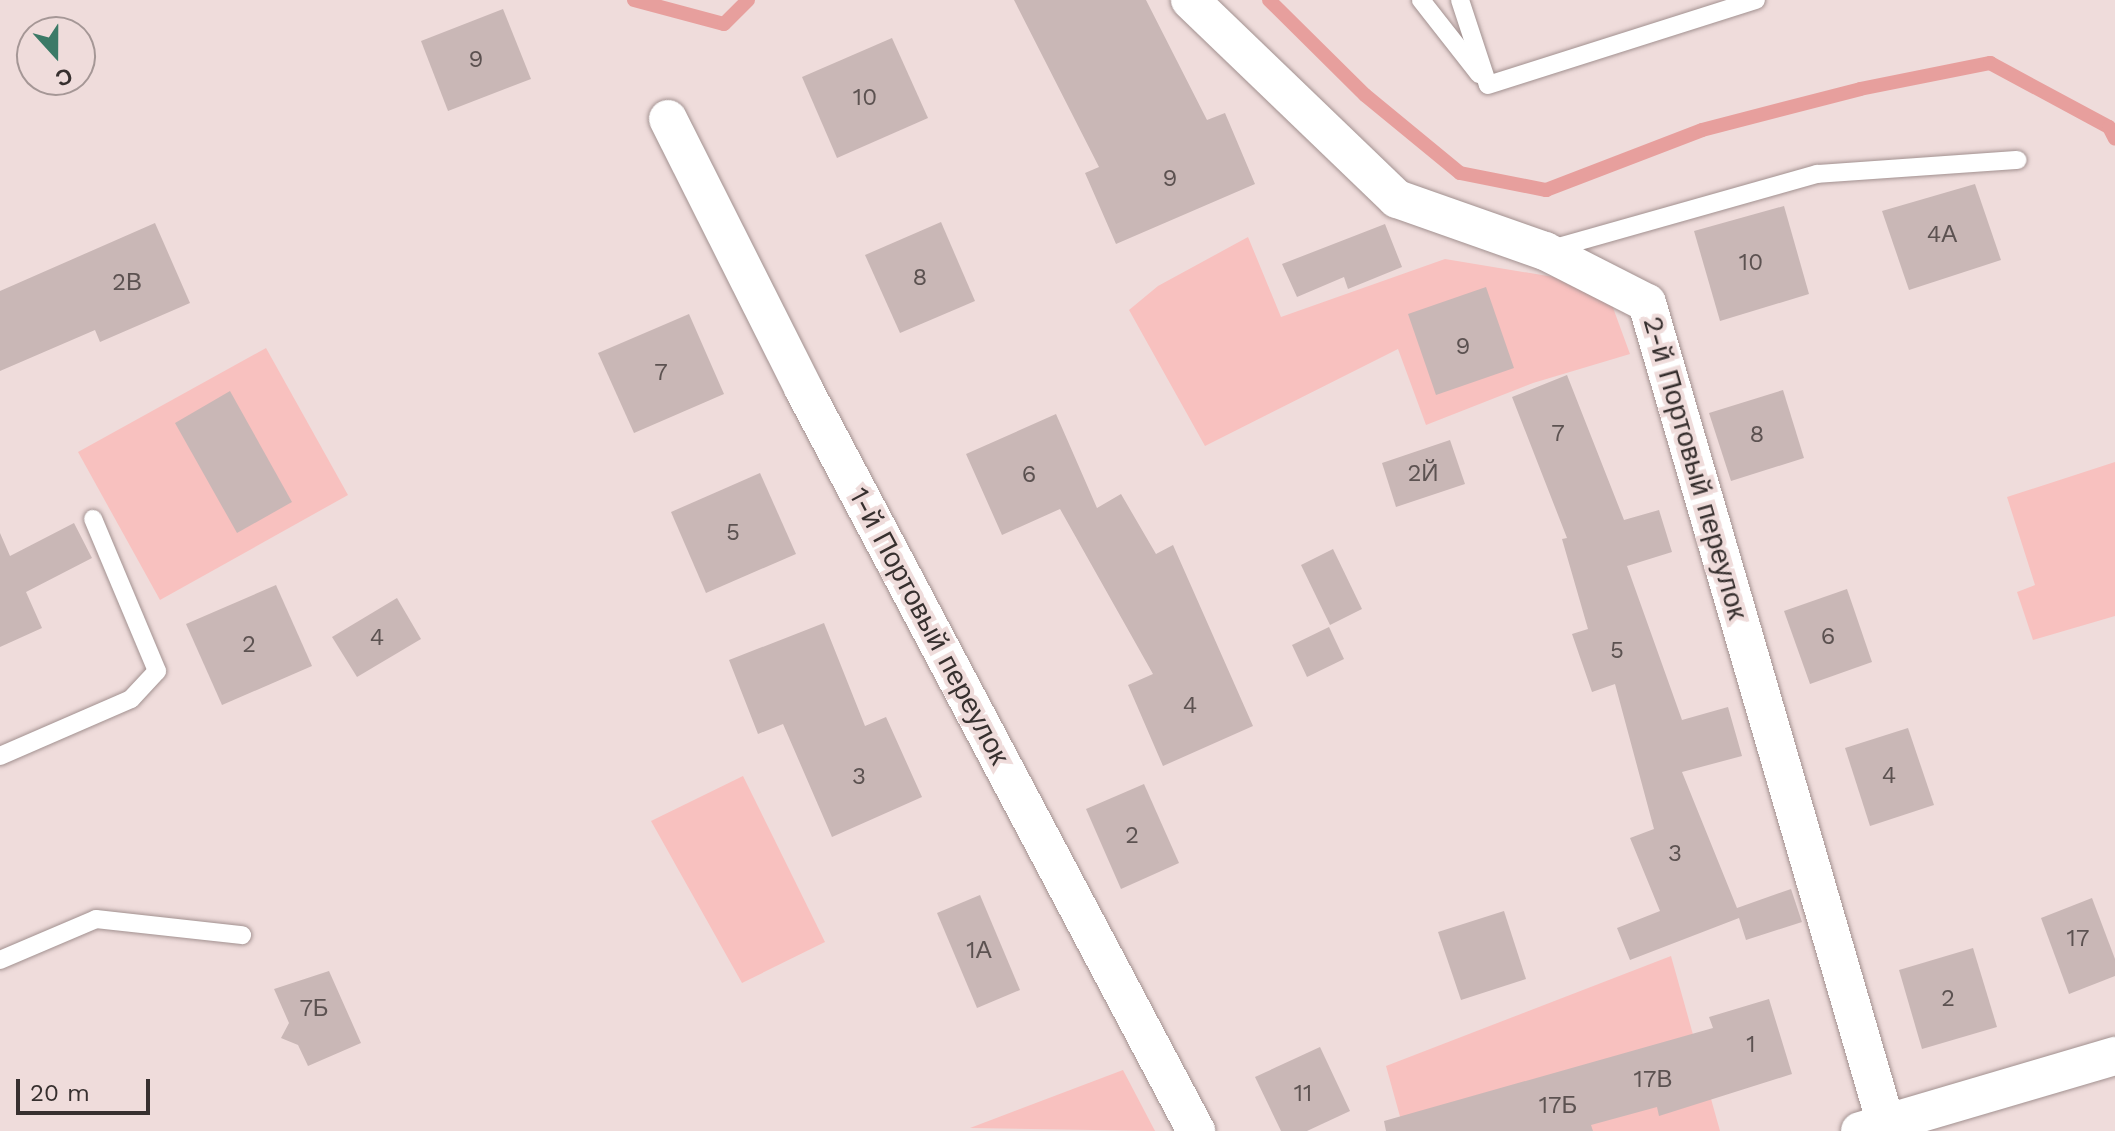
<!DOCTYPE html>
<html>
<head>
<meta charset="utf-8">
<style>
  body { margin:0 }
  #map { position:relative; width:2115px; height:1131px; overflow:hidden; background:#efdcdb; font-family:"Work Sans",sans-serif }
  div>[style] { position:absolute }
  .green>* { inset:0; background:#f8c1bf }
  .stream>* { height:14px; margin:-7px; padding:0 7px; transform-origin:7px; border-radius:7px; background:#e79f9d }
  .building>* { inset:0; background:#c9b7b6 }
  .roads { filter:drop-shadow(0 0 2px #a29190) drop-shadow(0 0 2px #a29190) }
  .service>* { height:18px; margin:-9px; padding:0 9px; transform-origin:9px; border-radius:9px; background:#fff }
  .minor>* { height:38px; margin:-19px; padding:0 19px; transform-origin:19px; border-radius:19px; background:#fff }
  span { translate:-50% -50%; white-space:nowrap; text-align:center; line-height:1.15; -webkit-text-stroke:8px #efdcdb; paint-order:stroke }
  .number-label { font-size:24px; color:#5c5251 }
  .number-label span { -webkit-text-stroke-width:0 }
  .street-label { font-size:28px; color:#37302f }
  .north { position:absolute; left:16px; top:16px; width:80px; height:80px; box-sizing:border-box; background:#efdcdb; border:2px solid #a59796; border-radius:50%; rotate:159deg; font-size:22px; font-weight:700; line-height:32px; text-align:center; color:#37302f }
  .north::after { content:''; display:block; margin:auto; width:28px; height:36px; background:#3b7a67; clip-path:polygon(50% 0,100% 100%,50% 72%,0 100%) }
  .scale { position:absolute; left:16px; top:1079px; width:134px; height:36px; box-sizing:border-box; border:4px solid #37302f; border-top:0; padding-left:10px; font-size:24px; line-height:28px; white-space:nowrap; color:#37302f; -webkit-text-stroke:6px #efdcdb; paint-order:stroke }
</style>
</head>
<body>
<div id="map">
  <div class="green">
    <div style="clip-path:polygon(1248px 237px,1281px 317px,1445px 259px,1584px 282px,1612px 305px,1630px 354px,1533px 383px,1426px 425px,1398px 349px,1205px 446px,1129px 310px,1158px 286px)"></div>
    <div style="clip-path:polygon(266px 348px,348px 495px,160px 600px,78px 452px)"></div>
    <div style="clip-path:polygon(2115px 462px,2115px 616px,2033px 640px,2017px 592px,2035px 585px,2007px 497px)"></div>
    <div style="clip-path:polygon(743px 776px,825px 942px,742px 983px,651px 821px)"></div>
    <div style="clip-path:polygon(1671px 956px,1720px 1131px,1404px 1131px,1386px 1066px)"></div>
    <div style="clip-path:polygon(1123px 1070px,1155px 1131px,970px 1128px)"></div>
  </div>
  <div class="stream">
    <div style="left:634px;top:0;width:93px;rotate:14.9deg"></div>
    <div style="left:724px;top:24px;width:34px;rotate:-45deg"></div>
    <div style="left:1269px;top:0;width:135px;rotate:44.7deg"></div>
    <div style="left:1365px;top:95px;width:123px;rotate:39.4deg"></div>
    <div style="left:1460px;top:173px;width:88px;rotate:11.2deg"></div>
    <div style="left:1546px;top:190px;width:167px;rotate:-21deg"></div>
    <div style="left:1702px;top:130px;width:163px;rotate:-14.5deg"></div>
    <div style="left:1860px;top:89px;width:133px;rotate:-11.3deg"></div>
    <div style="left:1990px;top:63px;width:135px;rotate:28.3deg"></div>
    <div style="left:2109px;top:127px;width:13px;rotate:63deg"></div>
  </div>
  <div class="building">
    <div style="clip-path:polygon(1014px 0,1146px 0,1207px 120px,1225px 113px,1255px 184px,1116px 244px,1085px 173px,1099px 167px)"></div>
    <div style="clip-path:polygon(503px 9px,531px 79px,448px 111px,421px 41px)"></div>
    <div style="clip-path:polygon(892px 38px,928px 118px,837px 158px,802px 77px)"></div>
    <div style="clip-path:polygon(1975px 184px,2001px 260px,1909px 290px,1882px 211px)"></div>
    <div style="clip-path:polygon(1784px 206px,1809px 294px,1720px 321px,1694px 231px)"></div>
    <div style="clip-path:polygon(941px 222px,975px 301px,900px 333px,865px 255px)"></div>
    <div style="clip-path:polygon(155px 223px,190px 303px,100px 342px,95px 330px,0 371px,0 291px)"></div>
    <div style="clip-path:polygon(1385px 224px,1402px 267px,1348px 289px,1344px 277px,1297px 297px,1282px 264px)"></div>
    <div style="clip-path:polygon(1486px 287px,1514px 368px,1436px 395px,1408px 314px)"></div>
    <div style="clip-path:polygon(689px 314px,724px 394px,634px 433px,598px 353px)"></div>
    <div style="clip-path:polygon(1567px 375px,1624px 520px,1659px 510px,1672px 552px,1627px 566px,1682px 720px,1728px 707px,1742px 756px,1682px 772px,1737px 908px,1791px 889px,1802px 922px,1746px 940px,1739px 918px,1630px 960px,1617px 928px,1660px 911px,1630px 838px,1654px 829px,1615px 684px,1592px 692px,1572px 634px,1588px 629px,1562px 539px,1567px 538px,1512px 397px)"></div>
    <div style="clip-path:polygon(1783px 390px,1804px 458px,1731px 481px,1709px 413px)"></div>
    <div style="clip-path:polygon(230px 391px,292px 502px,237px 533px,175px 423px)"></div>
    <div style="clip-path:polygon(1056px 414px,1097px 508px,1121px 494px,1156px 554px,1173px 545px,1253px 726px,1163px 766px,1128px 685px,1153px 674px,1060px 509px,1002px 535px,966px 454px)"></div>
    <div style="clip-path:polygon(1450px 440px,1465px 484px,1396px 507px,1382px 463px)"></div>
    <div style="clip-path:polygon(760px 473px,796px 554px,706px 593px,671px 512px)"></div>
    <div style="clip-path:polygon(74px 523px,92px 558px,26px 592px,42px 628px,0 647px,0 533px,10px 556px)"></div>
    <div style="clip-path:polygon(1333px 549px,1362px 609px,1330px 625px,1301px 565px)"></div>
    <div style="clip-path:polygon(276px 585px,312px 666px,222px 705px,186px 624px)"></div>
    <div style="clip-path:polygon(1847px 589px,1872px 662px,1810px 684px,1784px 611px)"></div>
    <div style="clip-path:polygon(397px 598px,421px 639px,357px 677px,332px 637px)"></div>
    <div style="clip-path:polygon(824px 623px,865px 726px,886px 717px,922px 797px,832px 837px,783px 724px,758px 734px,729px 660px)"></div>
    <div style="clip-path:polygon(1329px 627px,1344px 659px,1307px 677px,1292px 645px)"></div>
    <div style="clip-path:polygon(1908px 728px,1934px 805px,1870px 826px,1845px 748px)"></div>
    <div style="clip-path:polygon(1144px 784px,1179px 863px,1121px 889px,1086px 809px)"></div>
    <div style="clip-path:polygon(980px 895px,1020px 990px,977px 1008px,937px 913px)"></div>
    <div style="clip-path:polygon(2092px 898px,2115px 959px,2115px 976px,2069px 994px,2041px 918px)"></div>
    <div style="clip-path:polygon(1504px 911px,1526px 979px,1461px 1000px,1438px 932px)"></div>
    <div style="clip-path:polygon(1973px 948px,1997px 1027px,1922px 1049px,1899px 970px)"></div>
    <div style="clip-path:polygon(329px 971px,361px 1043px,308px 1066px,298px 1045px,281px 1038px,289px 1023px,274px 989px)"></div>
    <div style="clip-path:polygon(1769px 999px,1792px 1074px,1659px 1116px,1657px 1107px,1591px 1125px,1593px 1131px,1386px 1131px,1384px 1121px,1713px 1028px,1709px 1017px)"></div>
    <div style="clip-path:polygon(1320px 1047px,1350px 1111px,1307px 1131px,1281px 1131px,1255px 1077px)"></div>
  </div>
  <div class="roads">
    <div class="service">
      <div style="left:1421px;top:0;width:94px;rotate:51.9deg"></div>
      <div style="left:1460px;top:0;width:89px;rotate:71.8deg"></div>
      <div style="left:1488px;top:85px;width:281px;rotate:-17.6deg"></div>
      <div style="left:1548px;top:250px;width:280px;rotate:-15.8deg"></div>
      <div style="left:1817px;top:174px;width:201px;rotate:-4deg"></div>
      <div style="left:0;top:756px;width:143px;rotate:-23.5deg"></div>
      <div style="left:131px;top:699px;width:38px;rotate:-47deg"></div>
      <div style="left:157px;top:671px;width:165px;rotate:-112.8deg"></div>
      <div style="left:0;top:960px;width:104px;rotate:-23.1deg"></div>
      <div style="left:96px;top:919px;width:147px;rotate:6.3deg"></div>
    </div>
    <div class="minor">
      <div style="left:1190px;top:0;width:287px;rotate:43.9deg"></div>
      <div style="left:1397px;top:199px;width:157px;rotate:19.4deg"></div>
      <div style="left:1545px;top:251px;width:114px;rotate:27deg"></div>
      <div style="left:1647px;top:303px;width:855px;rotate:73.77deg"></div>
      <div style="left:668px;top:119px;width:301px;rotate:63.3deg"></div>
      <div style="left:803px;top:388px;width:841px;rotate:62.12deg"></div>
      <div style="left:1860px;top:1131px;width:266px;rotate:-16.4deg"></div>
    </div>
  </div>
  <div class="number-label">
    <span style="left:476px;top:60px">9</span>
    <span style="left:865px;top:98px">10</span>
    <span style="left:1170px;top:179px">9</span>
    <span style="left:1942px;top:235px">4А</span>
    <span style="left:1751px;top:263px">10</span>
    <span style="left:920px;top:278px">8</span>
    <span style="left:127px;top:283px">2В</span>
    <span style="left:1463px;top:347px">9</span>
    <span style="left:661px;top:373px">7</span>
    <span style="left:1558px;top:434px">7</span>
    <span style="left:1757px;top:435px">8</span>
    <span style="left:1423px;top:474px">2Й</span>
    <span style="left:1029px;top:475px">6</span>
    <span style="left:733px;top:533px">5</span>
    <span style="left:1828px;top:637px">6</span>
    <span style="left:377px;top:638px">4</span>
    <span style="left:249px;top:645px">2</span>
    <span style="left:1617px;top:651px">5</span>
    <span style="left:1190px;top:706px">4</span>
    <span style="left:1889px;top:776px">4</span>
    <span style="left:859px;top:777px">3</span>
    <span style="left:1132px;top:836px">2</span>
    <span style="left:1675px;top:854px">3</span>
    <span style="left:2078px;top:939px">17</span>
    <span style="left:979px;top:951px">1А</span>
    <span style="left:1948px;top:999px">2</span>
    <span style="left:314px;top:1009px">7Б</span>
    <span style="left:1751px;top:1045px">1</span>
    <span style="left:1653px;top:1080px">17В</span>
    <span style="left:1303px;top:1094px">11</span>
    <span style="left:1558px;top:1106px">17Б</span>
  </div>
  <div class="street-label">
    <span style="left:1695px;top:468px;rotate:74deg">2-й Портовый переулок</span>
    <span style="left:929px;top:626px;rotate:62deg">1-й Портовый переулок</span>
  </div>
  <div class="north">С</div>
  <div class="scale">20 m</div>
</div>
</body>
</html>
